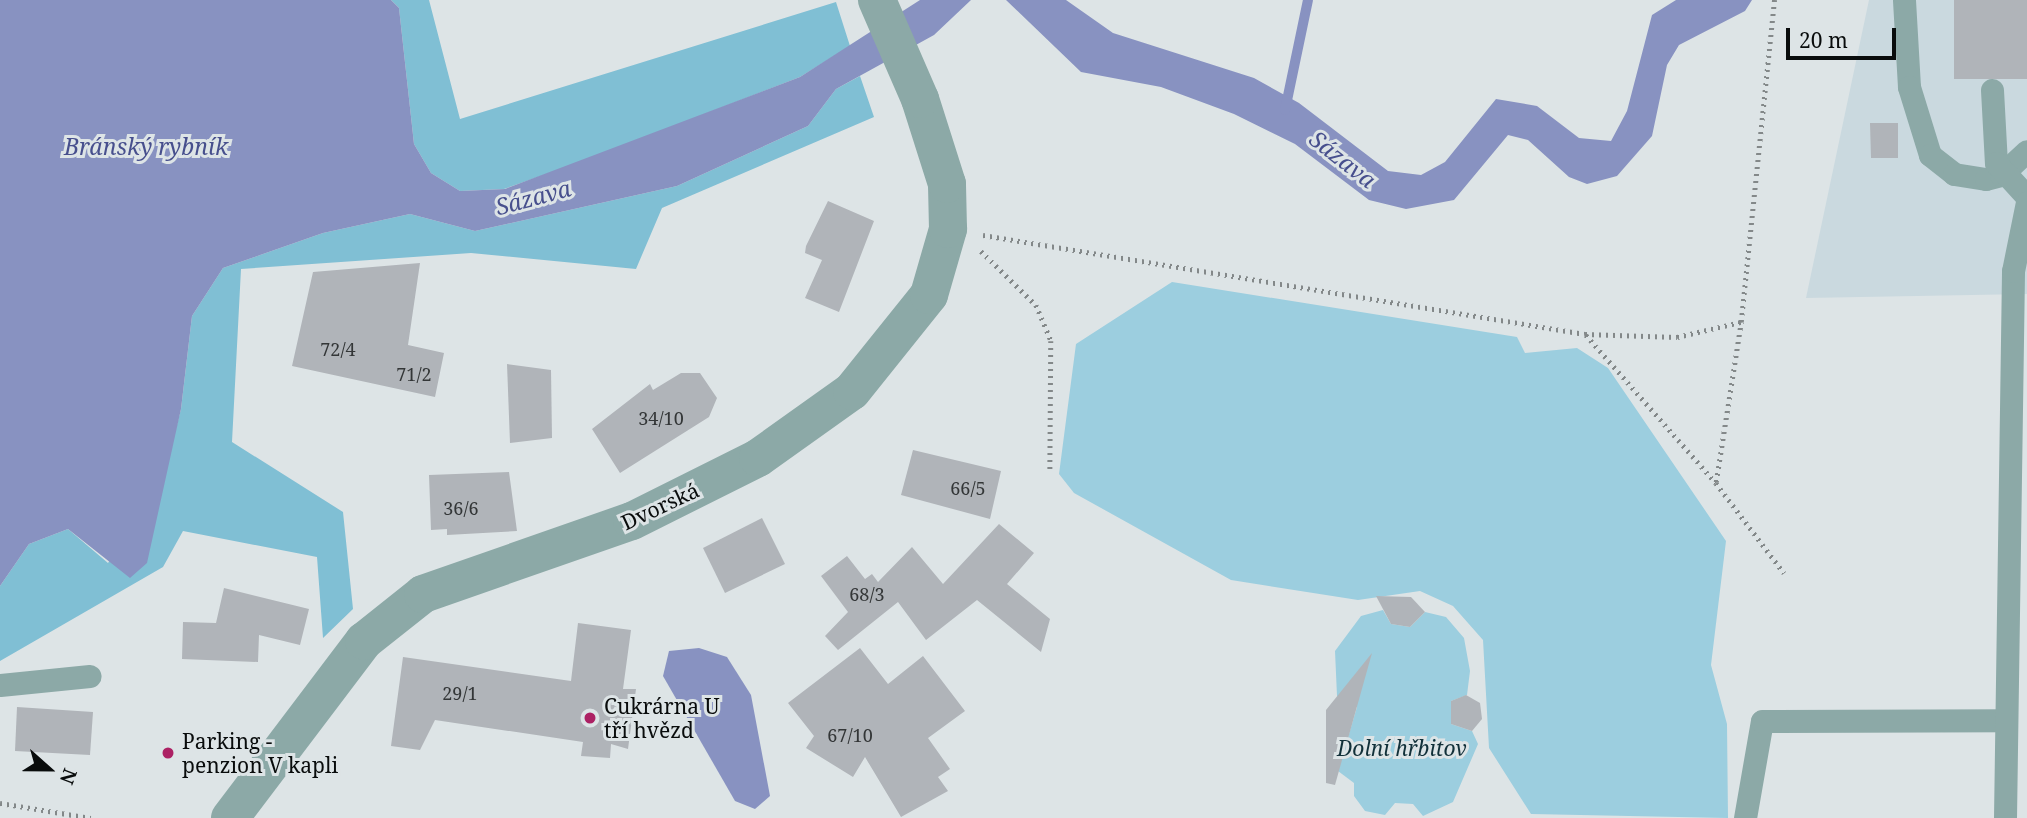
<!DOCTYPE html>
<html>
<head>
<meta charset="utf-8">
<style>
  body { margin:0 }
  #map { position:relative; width:2027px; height:818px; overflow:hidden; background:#dde4e6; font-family:"Noto Serif",serif }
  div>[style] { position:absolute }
  .built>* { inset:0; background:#cad9df }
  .green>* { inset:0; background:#9ccedf }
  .forest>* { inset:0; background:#80bfd4 }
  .water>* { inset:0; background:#8892c1 }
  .stream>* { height:10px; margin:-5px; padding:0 5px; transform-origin:5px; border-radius:5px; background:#8892c1 }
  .building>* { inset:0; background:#b0b4b9 }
  .path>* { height:4.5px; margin-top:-2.25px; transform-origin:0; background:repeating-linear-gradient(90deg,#838889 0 2px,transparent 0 7px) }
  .service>* { height:23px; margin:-11.5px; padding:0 11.5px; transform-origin:11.5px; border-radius:11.5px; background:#8ca9a7 }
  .minor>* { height:38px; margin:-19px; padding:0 19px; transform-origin:19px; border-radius:19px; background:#8ca9a7 }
  .dots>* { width:19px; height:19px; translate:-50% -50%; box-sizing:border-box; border:4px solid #dde4e6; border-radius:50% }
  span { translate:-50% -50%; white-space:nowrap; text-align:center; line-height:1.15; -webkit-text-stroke:6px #dde4e6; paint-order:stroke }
  .number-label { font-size:18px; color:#333637 }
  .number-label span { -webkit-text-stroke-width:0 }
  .street-label { font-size:21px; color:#090c0c }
  .poi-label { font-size:21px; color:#090c0c }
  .left { translate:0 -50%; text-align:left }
  .park-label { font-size:21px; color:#113039; font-style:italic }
  .water-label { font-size:23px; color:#474f8d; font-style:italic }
  .north { position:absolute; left:14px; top:734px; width:70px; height:70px; -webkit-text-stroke:5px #dde4e6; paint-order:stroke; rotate:111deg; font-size:19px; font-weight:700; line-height:28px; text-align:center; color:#090c0c }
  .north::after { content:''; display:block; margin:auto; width:24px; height:32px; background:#090c0c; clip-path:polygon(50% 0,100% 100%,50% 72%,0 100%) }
  .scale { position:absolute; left:1786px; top:28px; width:110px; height:32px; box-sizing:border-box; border:4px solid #090c0c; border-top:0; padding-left:9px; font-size:21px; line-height:24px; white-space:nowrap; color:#090c0c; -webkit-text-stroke:5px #dde4e6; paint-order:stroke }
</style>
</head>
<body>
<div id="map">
  <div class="built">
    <div style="clip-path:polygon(1869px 0,2027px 0,2027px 294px,1806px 298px)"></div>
  </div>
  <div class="green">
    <div style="clip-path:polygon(1172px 282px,1517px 337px,1525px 353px,1577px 348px,1608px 368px,1726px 541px,1711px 665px,1727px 724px,1728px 818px,1531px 814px,1489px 748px,1483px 640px,1453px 606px,1420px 591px,1358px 600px,1231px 580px,1074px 493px,1059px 474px,1076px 344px)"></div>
    <div style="clip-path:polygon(1383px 610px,1391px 624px,1410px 627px,1425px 612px,1446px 617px,1464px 638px,1470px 671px,1467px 695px,1451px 701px,1451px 724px,1472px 731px,1478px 744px,1453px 802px,1423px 816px,1413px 804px,1395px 803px,1385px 815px,1365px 811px,1354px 796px,1354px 783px,1338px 771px,1357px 707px,1337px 696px,1335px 651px,1361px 616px)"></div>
  </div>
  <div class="forest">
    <div style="clip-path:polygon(391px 0,429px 0,460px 119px,836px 2px,850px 46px,800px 77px,586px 160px,504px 189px,460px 191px,431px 173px,414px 144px,399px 8px)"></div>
    <div style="clip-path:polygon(860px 76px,874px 117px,662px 208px,636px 269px,471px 253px,241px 269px,232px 442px,343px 512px,353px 609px,323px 638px,317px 557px,183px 531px,163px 567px,0 661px,0 586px,29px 544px,68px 529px,108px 563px,162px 484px,181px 409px,192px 316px,223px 268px,323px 233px,410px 214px,475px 231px,677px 186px,808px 126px,836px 89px)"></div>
  </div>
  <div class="water">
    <div style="clip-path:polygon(0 0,391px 0,399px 8px,414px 144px,431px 173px,460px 191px,505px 189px,800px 77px,920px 0,971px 0,934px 35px,836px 89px,808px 126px,677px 186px,475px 231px,410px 214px,323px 233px,223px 268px,192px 316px,181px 409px,147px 563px,130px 578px,68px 529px,29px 544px,0 586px)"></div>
    <div style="clip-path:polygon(1006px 0,1066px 0,1113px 33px,1254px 78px,1299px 103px,1388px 171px,1421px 175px,1445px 162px,1496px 99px,1537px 106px,1579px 138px,1611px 141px,1627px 111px,1652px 15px,1676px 0,1752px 0,1745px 11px,1679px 45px,1667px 65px,1652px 136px,1617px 176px,1587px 184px,1569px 177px,1528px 140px,1508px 135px,1454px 200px,1406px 209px,1369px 200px,1295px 144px,1234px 114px,1161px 87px,1081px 72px)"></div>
    <div style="clip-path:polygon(699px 648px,727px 657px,751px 695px,770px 796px,755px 809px,735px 801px,663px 676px,669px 651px)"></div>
  </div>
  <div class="stream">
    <div style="left:1285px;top:110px;width:112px;rotate:-78.2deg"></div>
  </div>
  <div class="building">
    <div style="clip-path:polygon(1954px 0,2027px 0,2027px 79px,1954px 79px)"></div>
    <div style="clip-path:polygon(1870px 123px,1898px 123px,1898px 158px,1871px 158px)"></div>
    <div style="clip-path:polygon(828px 201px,874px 221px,839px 312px,805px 298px,822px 260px,805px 253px,806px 246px)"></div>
    <div style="clip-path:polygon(420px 263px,408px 345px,444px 353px,435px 397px,292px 366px,313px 272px)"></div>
    <div style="clip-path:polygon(507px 364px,551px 370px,552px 438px,510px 443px)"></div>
    <div style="clip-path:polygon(681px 373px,700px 373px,717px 398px,709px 417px,620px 473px,592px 429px,650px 384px,653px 390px)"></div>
    <div style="clip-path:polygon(913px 450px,1001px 471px,990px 519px,901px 495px)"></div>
    <div style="clip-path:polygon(509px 472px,517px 531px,447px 535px,447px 529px,431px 530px,429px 475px)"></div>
    <div style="clip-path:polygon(762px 518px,785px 564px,725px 593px,703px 548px)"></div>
    <div style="clip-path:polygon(999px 524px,1034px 553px,1007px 584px,1050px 619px,1041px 652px,977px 600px,926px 640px,898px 602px,838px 650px,825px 636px,848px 612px,821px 576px,847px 556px,865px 579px,872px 574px,878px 582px,912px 547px,943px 584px)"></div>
    <div style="clip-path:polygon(224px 588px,309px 609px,300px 645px,259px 635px,258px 662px,182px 659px,183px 622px,216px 623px)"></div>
    <div style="clip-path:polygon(1376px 596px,1411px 597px,1425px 612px,1410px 627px,1391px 624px)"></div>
    <div style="clip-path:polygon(578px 623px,631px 630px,623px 689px,636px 689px,628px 749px,611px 744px,610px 758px,581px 756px,583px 742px,435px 720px,420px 750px,391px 746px,403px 657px,571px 681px)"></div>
    <div style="clip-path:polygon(860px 648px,888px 684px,923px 656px,965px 711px,928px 738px,950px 769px,938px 777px,948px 791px,901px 817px,865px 757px,853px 777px,806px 748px,814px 736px,788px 703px)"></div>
    <div style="clip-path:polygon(1372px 653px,1335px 785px,1326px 783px,1326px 710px)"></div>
    <div style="clip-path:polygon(1466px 695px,1480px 703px,1482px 719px,1472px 731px,1451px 724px,1451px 701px)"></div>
    <div style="clip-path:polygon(17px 707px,93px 712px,90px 755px,15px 751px)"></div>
  </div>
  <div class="path">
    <div style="left:983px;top:235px;width:610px;rotate:9.34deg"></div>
    <div style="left:1585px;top:334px;width:92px;rotate:1.9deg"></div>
    <div style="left:1677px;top:337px;width:66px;rotate:-13.2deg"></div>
    <div style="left:1741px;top:322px;width:324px;rotate:-84.1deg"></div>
    <div style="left:981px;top:251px;width:77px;rotate:44.5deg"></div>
    <div style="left:1036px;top:305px;width:39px;rotate:67deg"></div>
    <div style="left:1051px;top:341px;width:128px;rotate:90.4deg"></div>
    <div style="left:1586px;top:335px;width:197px;rotate:48.7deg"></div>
    <div style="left:1716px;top:483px;width:113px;rotate:52.9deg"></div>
    <div style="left:1716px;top:482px;width:162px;rotate:-81.1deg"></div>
    <div style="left:0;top:803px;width:92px;rotate:9.4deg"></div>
  </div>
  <div class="service">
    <div style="left:1904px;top:0;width:87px;rotate:86.7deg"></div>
    <div style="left:1909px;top:87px;width:71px;rotate:72.8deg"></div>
    <div style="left:1930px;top:155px;width:31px;rotate:38deg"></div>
    <div style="left:1954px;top:174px;width:32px;rotate:9deg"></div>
    <div style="left:1986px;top:179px;width:16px;rotate:-15deg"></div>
    <div style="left:2001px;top:175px;width:35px;rotate:-43deg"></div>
    <div style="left:1992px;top:90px;width:73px;rotate:86.9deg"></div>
    <div style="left:1996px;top:163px;width:46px;rotate:47.6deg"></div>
    <div style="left:0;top:685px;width:90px;rotate:-5.7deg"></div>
    <div style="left:1745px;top:818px;width:98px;rotate:-80.1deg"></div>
    <div style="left:1762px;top:721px;width:244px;rotate:-0.2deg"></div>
    <div style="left:2005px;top:818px;width:547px;rotate:-89.16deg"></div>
    <div style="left:2013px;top:271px;width:70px;rotate:-78.5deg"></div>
  </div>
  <div class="minor">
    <div style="left:230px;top:818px;width:222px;rotate:-52.9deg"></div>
    <div style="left:364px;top:641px;width:75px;rotate:-38.5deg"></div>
    <div style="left:423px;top:594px;width:221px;rotate:-19.3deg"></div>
    <div style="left:632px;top:521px;width:141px;rotate:-26.6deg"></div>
    <div style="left:758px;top:458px;width:115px;rotate:-35.5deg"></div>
    <div style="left:852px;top:391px;width:123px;rotate:-51.3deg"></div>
    <div style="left:929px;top:295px;width:69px;rotate:-73.9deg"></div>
    <div style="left:948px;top:229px;width:45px;rotate:-91.3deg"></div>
    <div style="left:947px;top:184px;width:89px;rotate:-107.6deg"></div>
    <div style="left:920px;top:99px;width:108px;rotate:-113.5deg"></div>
  </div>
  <div class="dots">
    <div style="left:590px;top:718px;background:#ac2164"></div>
    <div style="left:168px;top:753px;background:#ac2164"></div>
  </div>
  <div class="number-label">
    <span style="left:338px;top:349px">72/4</span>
    <span style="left:414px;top:374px">71/2</span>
    <span style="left:661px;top:418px">34/10</span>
    <span style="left:968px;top:488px">66/5</span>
    <span style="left:461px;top:508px">36/6</span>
    <span style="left:867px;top:594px">68/3</span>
    <span style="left:460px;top:693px">29/1</span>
    <span style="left:850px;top:735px">67/10</span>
  </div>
  <div class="street-label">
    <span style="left:660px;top:506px;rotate:-25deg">Dvorská</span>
  </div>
  <div class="poi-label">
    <span class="left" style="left:604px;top:718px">Cukrárna U<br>tří hvězd</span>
    <span class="left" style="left:182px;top:753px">Parking -<br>penzion V kapli</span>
  </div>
  <div class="park-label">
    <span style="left:1402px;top:748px">Dolní hřbitov</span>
  </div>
  <div class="water-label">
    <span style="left:146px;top:146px">Bránský rybník</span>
    <span style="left:1343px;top:159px;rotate:38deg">Sázava</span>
    <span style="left:533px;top:197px;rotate:-15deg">Sázava</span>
  </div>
  <div class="north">N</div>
  <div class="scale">20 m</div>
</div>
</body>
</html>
